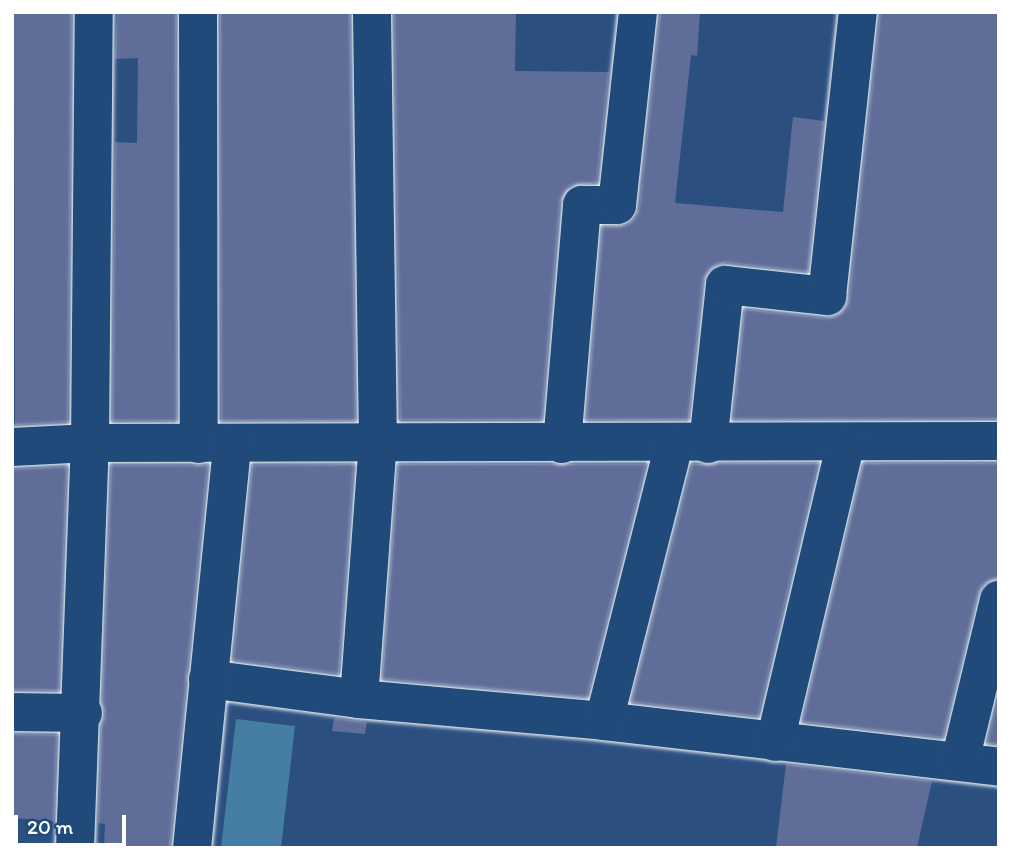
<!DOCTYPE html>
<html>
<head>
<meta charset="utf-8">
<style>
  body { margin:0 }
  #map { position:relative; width:1011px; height:860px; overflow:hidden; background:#2b5080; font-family:Itim,sans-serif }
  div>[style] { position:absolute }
  .water>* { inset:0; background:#467da2 }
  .building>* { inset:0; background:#606d98 }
  .roads { filter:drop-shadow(0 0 2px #fff) drop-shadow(0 0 2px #fff) }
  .minor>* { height:38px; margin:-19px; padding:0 19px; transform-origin:19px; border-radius:19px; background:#1f4a7a }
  span { translate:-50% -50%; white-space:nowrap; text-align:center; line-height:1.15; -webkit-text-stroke:5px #1f4a7a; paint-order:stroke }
  .frame { position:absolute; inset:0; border:14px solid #fff; pointer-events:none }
  .scale { position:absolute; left:14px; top:815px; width:112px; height:32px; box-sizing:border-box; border:4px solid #fff; border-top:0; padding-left:9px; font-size:21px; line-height:24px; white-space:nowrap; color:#fff; -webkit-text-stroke:5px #1f4a7a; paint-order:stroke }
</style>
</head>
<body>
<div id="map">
  <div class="water">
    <div style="clip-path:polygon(236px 719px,295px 726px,281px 848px,221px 848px)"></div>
  </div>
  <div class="building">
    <div style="clip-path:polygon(14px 12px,72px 12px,68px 422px,15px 425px)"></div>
    <div style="clip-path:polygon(117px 12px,176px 12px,177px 421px,112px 421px,115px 142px,137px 143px,138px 58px,115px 59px)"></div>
    <div style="clip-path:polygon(220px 12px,350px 12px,356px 421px,221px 421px)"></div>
    <div style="clip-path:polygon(394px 12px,516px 12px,515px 71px,609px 72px,597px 183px,571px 186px,560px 203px,542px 420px,400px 420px)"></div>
    <div style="clip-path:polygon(660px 12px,700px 12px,697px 56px,691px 55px,675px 203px,783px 212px,793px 117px,824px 121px,808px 272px,727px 263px,717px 265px,708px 272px,703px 283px,689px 420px,586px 420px,602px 227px,627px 225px,635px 218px,639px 208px)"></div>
    <div style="clip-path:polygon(880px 12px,999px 12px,999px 419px,733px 420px,744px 309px,825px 318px,835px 316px,844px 309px,849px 299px)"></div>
    <div style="clip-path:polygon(718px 463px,818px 463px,758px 717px,631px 702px,692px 464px)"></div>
    <div style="clip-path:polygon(863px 463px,999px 463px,999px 579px,984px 584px,978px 595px,943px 738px,802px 722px)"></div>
    <div style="clip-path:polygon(354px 464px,339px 674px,233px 660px,252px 465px)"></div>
    <div style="clip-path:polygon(398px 464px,646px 464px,587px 698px,382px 679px)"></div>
    <div style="clip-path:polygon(111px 465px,208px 465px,170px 848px,104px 848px,105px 824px,98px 823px,101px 725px,105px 714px,102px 703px)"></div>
    <div style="clip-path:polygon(67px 466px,59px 691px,12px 690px,12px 469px)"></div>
    <div style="clip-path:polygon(999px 694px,999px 745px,987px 744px)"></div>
    <div style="clip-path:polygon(334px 718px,367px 722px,365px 734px,332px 731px)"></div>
    <div style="clip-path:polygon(12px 734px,57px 735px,54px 821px,12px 818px)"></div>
    <div style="clip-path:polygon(786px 764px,932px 781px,917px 848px,776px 848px)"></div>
  </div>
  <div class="roads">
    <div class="minor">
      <div style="left:198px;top:12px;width:432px;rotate:89.9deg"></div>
      <div style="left:562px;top:444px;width:240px;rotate:-85.2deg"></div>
      <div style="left:582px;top:205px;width:35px"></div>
      <div style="left:617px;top:205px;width:194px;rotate:-83.8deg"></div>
      <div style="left:708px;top:444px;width:160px;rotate:-83.9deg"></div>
      <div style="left:725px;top:285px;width:103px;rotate:6.2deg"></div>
      <div style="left:827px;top:296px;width:286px;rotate:-83.8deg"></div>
      <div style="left:12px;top:447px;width:78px;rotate:-2.9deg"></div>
      <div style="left:90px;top:443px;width:909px;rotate:-0.13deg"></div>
      <div style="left:208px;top:679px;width:152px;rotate:7.5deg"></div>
      <div style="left:359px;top:699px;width:246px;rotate:5.1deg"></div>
      <div style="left:604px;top:721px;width:398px;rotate:6.6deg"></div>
      <div style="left:359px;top:699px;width:257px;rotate:-85.8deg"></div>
      <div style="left:378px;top:443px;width:431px;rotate:-90.8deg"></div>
      <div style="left:12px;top:712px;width:71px;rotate:0.8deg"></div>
      <div style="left:604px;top:721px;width:286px;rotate:-75.8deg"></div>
      <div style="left:775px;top:742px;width:308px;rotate:-76.7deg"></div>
      <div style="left:960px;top:761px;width:166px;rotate:-76.4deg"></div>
      <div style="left:75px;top:848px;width:405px;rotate:-87.9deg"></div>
      <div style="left:90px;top:443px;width:431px;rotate:-89.5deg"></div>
      <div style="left:192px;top:848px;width:406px;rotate:-84.3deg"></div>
    </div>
  </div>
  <div class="frame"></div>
  <div class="scale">20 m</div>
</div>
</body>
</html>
